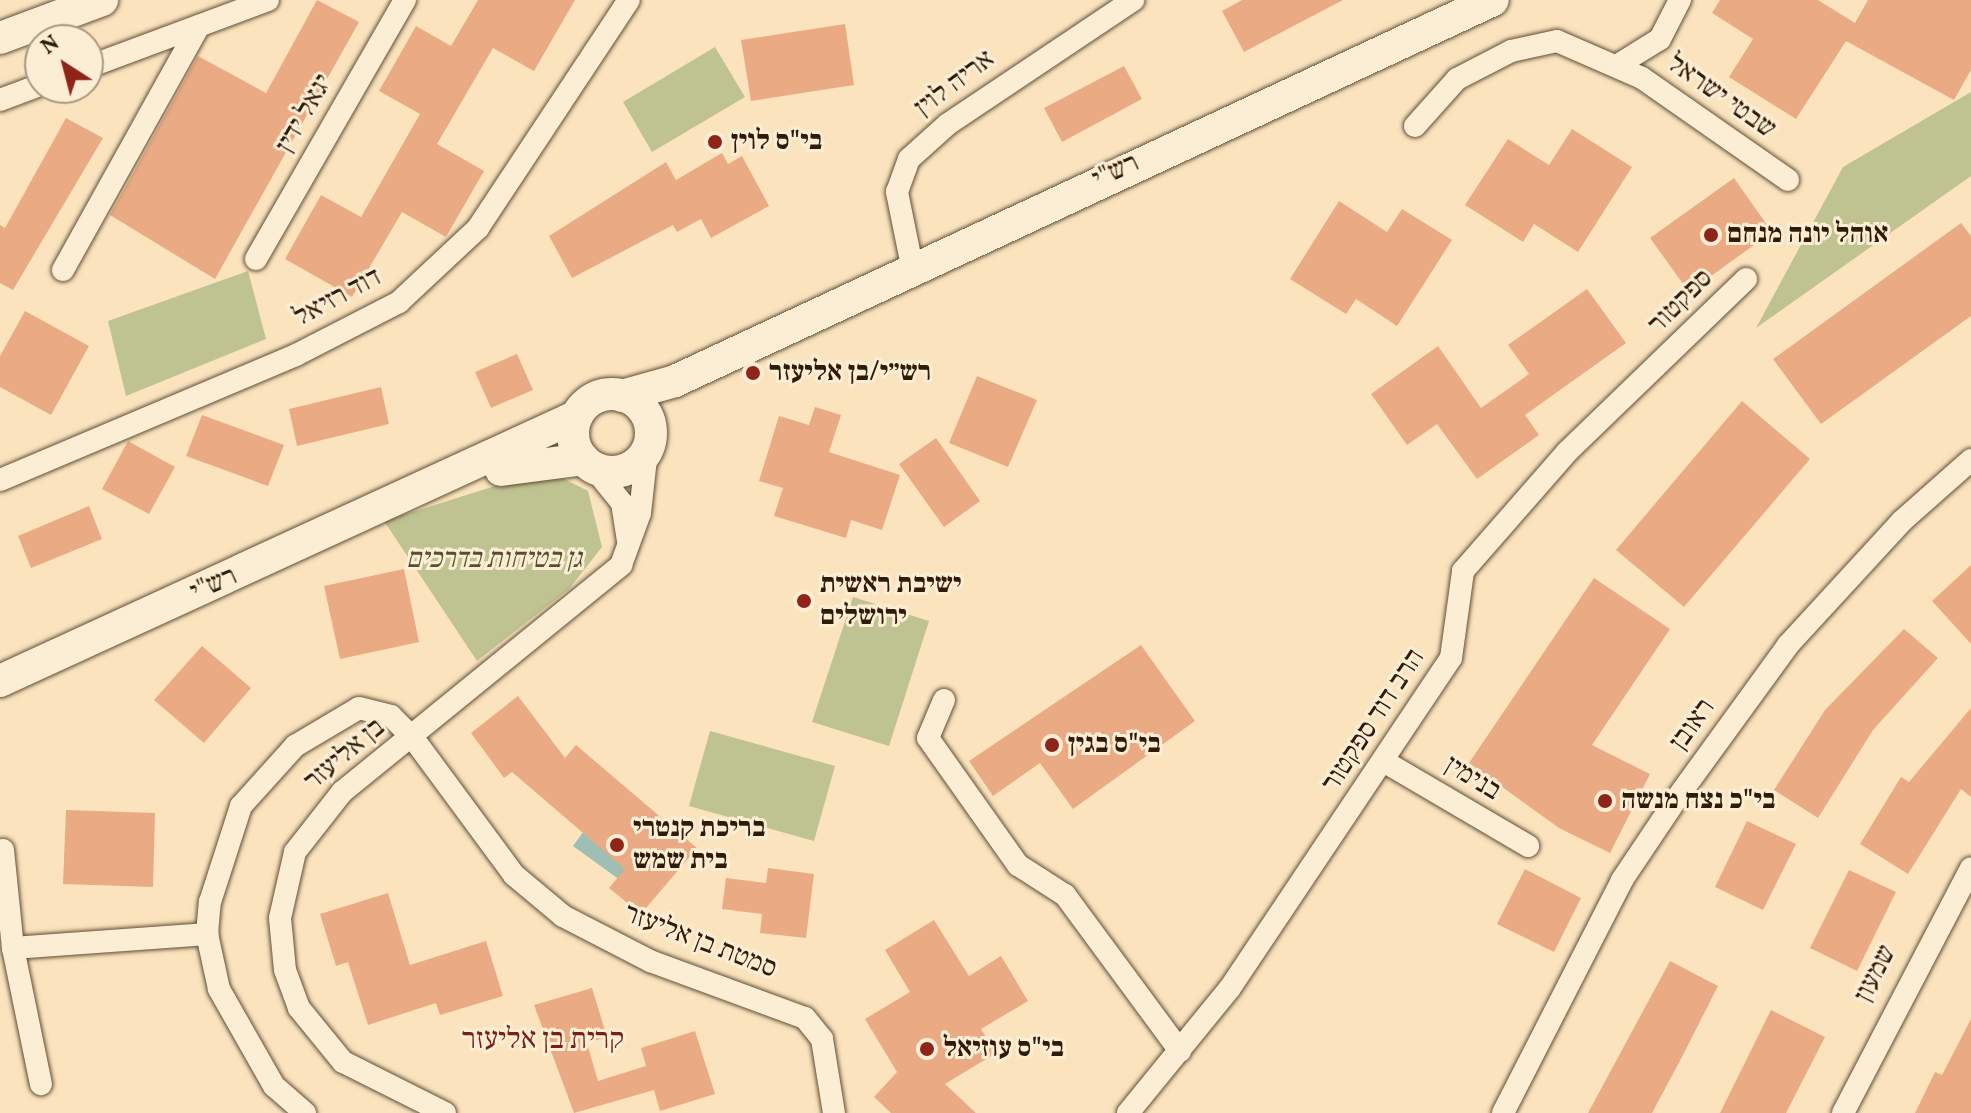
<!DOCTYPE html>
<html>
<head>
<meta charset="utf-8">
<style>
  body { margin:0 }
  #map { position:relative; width:1971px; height:1113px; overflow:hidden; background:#fbe3be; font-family:Vollkorn,"Frank Ruhl Libre",serif }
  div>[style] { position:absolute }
  .green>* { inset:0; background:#bfc391 }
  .water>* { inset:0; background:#9fbeb4 }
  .building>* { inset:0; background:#eaab84 }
  .roads { filter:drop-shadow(0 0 2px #624e36) drop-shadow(0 0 2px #624e36) }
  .street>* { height:22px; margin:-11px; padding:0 11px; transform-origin:11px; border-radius:11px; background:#fcedd5 }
  .secondary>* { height:32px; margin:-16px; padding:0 16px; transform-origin:16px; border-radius:16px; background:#fcedd5 }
  .secondary>.ring { margin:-16px; padding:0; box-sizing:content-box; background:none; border:32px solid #fcedd5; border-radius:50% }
  .dots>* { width:22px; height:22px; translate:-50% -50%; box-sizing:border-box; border:4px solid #fcedd5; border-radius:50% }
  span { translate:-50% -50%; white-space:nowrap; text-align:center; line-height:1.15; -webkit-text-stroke:6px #fcedd5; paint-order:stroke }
  .street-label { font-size:28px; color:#2f1c08 }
  .poi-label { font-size:28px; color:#2f1c08; font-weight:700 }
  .left { translate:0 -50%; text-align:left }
  .park-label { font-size:28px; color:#5a4e31; font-style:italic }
  .neighbourhood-label { font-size:30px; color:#7a1f14 }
  .north { position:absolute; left:24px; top:24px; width:80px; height:80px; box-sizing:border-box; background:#fcedd5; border:2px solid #aa9983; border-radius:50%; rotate:324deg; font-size:22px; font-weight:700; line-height:32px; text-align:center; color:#2f1c08 }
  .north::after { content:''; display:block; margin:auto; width:28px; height:36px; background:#8f2418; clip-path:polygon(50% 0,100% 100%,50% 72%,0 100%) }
</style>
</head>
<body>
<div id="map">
  <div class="green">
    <div style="clip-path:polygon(715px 47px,745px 97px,652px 152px,623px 102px)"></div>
    <div style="clip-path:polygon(1971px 92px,1971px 176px,1756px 328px,1843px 167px)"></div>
    <div style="clip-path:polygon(248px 271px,266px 339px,126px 396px,108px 321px)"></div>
    <div style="clip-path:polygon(546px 470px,588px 491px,602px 547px,569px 589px,477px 661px,384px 521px)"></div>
    <div style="clip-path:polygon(853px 597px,929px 621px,889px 746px,812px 722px)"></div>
    <div style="clip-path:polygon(710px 731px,835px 766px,814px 841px,689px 806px)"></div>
  </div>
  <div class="water">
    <div style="clip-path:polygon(604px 803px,631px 888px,573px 846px)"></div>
  </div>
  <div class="building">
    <div style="clip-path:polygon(317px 0,359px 22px,215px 279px,110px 215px,198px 56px,266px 93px)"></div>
    <div style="clip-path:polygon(478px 0,575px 0,534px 71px,493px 48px,437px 144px,484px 171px,446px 237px,402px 212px,352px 297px,285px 259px,321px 195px,361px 217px,420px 114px,379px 91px,416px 26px,451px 46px)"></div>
    <div style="clip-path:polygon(1242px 0,1343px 0,1244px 52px,1222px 11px)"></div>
    <div style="clip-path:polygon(1720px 0,1818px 0,1855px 23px,1868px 0,1971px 0,1971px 70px,1954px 100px,1846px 41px,1796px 119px,1729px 77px,1753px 39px,1712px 13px)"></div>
    <div style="clip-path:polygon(845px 24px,854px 85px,751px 101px,741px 40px)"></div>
    <div style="clip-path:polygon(1124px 66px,1142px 99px,1062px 142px,1044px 108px)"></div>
    <div style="clip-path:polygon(66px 118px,103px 138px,13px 290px,0 283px,0 225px,5px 228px)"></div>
    <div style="clip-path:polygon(1572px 129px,1632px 167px,1578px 252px,1534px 224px,1523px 242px,1465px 205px,1508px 139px,1549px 165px)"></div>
    <div style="clip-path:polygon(722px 153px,728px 164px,742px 156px,769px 206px,711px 238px,701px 219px,677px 232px,673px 225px,572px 278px,549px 236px,666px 162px,676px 180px)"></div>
    <div style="clip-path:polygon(1734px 178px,1772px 232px,1689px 292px,1650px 238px)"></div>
    <div style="clip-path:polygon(1339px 201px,1387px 232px,1402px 209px,1452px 240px,1397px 326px,1356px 299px,1346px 314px,1290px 279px)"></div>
    <div style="clip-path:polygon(1961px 223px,1971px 236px,1971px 316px,1821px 424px,1773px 359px)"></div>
    <div style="clip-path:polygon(1587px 289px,1626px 343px,1525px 415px,1539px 435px,1477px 479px,1437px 424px,1407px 445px,1371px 394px,1438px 346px,1481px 408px,1529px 374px,1508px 345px)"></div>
    <div style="clip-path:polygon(25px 311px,89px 346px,51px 415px,0 387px,0 356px)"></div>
    <div style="clip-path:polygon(517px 354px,533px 390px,491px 408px,475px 372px)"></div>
    <div style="clip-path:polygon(977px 376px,1037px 400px,1008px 467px,949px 443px)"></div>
    <div style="clip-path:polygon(381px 387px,389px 424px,297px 446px,289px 409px)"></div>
    <div style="clip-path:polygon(1742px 401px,1810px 459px,1684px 607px,1616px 550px)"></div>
    <div style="clip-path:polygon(815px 407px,841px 415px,829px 452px,900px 475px,882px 530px,851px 520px,846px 538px,774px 516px,783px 488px,759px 481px,779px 416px,809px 425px)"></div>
    <div style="clip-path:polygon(202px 415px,284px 445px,268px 486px,186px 456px)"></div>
    <div style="clip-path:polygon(936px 438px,980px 501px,944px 527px,899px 464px)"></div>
    <div style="clip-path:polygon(128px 441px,175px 467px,149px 514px,102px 489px)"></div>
    <div style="clip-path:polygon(89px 506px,102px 539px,31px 568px,18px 536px)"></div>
    <div style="clip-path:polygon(1971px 565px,1971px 644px,1932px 601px)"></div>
    <div style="clip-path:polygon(404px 569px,419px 642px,340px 659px,324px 586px)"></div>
    <div style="clip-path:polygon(1594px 578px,1670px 629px,1592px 745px,1650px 774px,1610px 853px,1559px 828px,1469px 763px)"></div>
    <div style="clip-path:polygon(1904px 629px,1938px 658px,1873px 730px,1818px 818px,1774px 790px,1825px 710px)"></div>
    <div style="clip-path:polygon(1141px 645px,1195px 721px,1073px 809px,1040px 763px,993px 796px,969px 761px)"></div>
    <div style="clip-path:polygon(202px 646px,251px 688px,204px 743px,154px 700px)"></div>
    <div style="clip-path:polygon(518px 696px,565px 758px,576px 745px,697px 848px,641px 914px,609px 888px,625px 869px,512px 772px,504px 778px,471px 733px)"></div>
    <div style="clip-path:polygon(1971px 708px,1971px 797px,1961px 789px,1908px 874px,1860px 844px,1901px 777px,1909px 782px)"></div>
    <div style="clip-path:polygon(66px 810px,155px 813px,153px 887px,63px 884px)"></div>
    <div style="clip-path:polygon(1747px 821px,1796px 844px,1763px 910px,1715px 887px)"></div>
    <div style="clip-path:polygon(768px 868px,814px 874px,806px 938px,760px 933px,762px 914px,722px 909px,726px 878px,766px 883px)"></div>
    <div style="clip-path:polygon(1525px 869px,1581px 898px,1554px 952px,1497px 924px)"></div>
    <div style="clip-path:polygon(1849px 870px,1896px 892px,1857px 971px,1810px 948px)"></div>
    <div style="clip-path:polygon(388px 893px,410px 965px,486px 941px,503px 996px,440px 1015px,436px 1003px,368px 1025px,348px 962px,336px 966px,320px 914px)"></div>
    <div style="clip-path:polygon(934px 920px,969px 976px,1001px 956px,1028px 1001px,981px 1029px,996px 1053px,945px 1084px,976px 1113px,891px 1113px,874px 1097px,897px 1072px,865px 1019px,910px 992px,885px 950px)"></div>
    <div style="clip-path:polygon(1670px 961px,1718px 986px,1682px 1057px,1652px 1113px,1588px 1113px)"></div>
    <div style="clip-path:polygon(592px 988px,607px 1037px,587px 1043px,598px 1081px,646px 1066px,641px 1048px,695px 1031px,715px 1094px,660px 1111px,654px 1090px,574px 1113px,534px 1005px)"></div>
    <div style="clip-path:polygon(1771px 1010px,1825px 1037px,1786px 1113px,1720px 1113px)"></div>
    <div style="clip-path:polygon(1971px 1019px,1971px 1113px,1915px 1113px,1935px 1072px,1942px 1075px)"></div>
  </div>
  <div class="roads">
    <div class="street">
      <div style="left:1618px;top:65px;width:49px;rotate:-31.8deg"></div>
      <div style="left:1660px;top:39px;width:44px;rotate:-62.9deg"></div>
      <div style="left:88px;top:67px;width:192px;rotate:-20.4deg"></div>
      <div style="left:0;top:100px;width:43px;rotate:-20.6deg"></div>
      <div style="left:1415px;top:126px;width:63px;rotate:-48.2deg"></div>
      <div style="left:1457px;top:79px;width:61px;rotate:-27.4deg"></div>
      <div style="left:1511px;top:51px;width:47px;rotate:-12.3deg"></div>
      <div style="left:1557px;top:41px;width:93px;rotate:23.5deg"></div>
      <div style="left:1642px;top:78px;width:178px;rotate:34.9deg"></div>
      <div style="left:256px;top:259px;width:299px;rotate:-60.1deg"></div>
      <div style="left:912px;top:266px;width:76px;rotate:-101.5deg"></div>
      <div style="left:897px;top:192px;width:35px;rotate:-70deg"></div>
      <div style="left:909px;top:159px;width:52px;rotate:-41.9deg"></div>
      <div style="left:948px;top:124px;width:223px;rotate:-33.8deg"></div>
      <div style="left:63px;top:270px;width:279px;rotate:-60.9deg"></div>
      <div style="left:593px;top:467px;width:46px;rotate:51.1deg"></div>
      <div style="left:622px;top:503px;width:38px;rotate:81deg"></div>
      <div style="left:0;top:480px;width:321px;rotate:-22.9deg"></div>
      <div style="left:296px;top:355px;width:116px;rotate:-27.2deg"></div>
      <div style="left:399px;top:302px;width:108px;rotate:-43.1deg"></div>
      <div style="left:478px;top:228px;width:273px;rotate:-56.5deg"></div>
      <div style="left:944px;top:700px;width:41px;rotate:112.8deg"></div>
      <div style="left:928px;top:738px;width:156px;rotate:54.7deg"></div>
      <div style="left:1018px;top:865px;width:56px;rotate:32.6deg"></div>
      <div style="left:1065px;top:895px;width:194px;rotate:53.6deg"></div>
      <div style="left:1385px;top:762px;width:166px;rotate:30.4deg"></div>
      <div style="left:3px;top:850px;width:99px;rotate:84.2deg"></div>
      <div style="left:13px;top:948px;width:139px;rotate:78.4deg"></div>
      <div style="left:13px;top:948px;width:195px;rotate:-4.1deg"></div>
      <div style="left:305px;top:1113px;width:41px;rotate:-138.9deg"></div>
      <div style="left:274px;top:1086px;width:112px;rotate:-119.6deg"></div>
      <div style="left:219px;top:989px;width:56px;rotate:-102.3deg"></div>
      <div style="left:207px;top:934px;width:32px;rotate:-85deg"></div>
      <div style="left:210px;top:902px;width:101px;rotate:-72.1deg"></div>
      <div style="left:241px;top:806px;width:81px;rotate:-48deg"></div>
      <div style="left:295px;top:746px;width:74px;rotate:-30.7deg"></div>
      <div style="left:359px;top:708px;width:33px;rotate:14deg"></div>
      <div style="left:391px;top:716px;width:31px;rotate:45deg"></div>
      <div style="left:413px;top:738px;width:170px;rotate:53.6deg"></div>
      <div style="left:514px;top:875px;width:64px;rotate:39.9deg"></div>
      <div style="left:563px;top:916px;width:98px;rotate:27.3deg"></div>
      <div style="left:650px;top:961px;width:165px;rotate:20.2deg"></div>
      <div style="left:805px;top:1018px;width:27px;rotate:51deg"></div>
      <div style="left:822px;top:1039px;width:75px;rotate:80.8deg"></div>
      <div style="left:445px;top:1113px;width:114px;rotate:-153.4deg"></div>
      <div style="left:343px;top:1062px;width:70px;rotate:-129.2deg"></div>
      <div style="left:299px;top:1008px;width:40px;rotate:-110.2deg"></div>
      <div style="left:285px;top:970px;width:52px;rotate:-95.5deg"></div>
      <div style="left:280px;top:918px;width:68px;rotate:-77.2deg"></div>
      <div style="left:295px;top:852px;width:76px;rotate:-51.9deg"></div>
      <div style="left:342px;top:792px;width:360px;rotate:-39.1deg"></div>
      <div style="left:621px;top:565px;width:55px;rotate:-69.9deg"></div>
      <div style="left:640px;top:513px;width:63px;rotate:-83.7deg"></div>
      <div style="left:1128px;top:1113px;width:161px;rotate:-50.8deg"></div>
      <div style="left:1230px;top:988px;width:397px;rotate:-56.2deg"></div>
      <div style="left:1451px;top:658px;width:88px;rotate:-82.1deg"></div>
      <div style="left:1463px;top:571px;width:158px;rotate:-48.8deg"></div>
      <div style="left:1567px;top:452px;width:249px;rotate:-44deg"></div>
      <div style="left:1503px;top:1113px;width:262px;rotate:-62.9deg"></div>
      <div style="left:1622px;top:880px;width:99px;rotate:-56.1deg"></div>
      <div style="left:1677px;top:798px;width:189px;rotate:-54deg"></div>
      <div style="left:1788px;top:645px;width:168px;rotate:-47.4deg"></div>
      <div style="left:1902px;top:521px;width:92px;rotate:-41.5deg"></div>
      <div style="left:1843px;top:1113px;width:276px;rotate:-62.4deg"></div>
    </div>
    <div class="secondary">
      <div style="left:0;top:38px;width:109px;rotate:-20.4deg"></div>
      <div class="ring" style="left:573px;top:394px;width:46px;height:46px"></div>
      <div style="left:622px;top:396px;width:55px;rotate:-15.8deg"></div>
      <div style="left:675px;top:381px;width:902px;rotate:-24.97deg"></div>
      <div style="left:501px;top:470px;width:83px;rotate:-7.6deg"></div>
      <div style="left:0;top:681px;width:635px;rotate:-24.67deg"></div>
    </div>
  </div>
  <div class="dots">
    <div style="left:715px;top:142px;background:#8f2418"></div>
    <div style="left:1711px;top:235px;background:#8f2418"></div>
    <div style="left:753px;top:373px;background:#8f2418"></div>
    <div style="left:804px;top:601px;background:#8f2418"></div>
    <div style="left:1052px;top:745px;background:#8f2418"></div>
    <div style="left:1605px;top:801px;background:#8f2418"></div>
    <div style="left:617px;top:845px;background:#8f2418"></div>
    <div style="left:927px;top:1049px;background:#8f2418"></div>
  </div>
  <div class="street-label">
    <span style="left:955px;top:84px;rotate:-37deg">אריה לוין</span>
    <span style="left:1721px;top:97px;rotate:35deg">שבטי ישראל</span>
    <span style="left:305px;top:114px;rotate:-60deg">יגאל ידין</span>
    <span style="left:1116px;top:172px;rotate:-25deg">רש"י</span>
    <span style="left:338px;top:298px;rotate:-28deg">דוד רזיאל</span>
    <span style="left:1681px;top:302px;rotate:-45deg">ספקטור</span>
    <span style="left:214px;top:585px;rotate:-24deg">רש"י</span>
    <span style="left:1374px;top:721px;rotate:-57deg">הרב דוד ספקטור</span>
    <span style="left:1693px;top:725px;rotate:-54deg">ראובן</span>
    <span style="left:345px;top:755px;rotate:-40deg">בן אליעזר</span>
    <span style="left:1472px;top:779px;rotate:31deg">בנימין</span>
    <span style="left:700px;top:942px;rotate:21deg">סמטת בן אליעזר</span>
    <span style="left:1876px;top:974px;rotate:-63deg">שמעון</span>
  </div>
  <div class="poi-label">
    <span class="left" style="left:731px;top:142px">בי"ס לוין</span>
    <span class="left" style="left:1727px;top:235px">אוהל יונה מנחם</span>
    <span class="left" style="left:769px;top:373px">רש״י/בן אליעזר</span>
    <span class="left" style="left:820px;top:601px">ישיבת ראשית<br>ירושלים</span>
    <span class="left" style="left:1068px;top:745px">בי"ס בגין</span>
    <span class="left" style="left:1621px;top:801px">בי"כ נצח מנשה</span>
    <span class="left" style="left:633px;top:845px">בריכת קנטרי<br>בית שמש</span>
    <span class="left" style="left:943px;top:1049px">בי"ס עוזיאל</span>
  </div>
  <div class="park-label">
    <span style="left:494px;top:560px">גן בטיחות בדרכים</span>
  </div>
  <div class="neighbourhood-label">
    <span style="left:543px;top:1040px">קרית בן אליעזר</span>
  </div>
  <div class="north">N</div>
</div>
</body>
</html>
